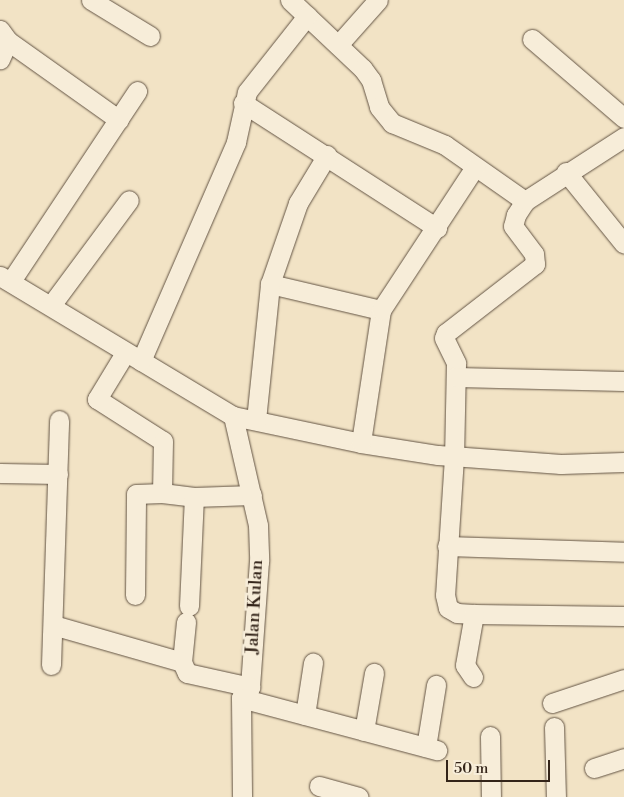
<!DOCTYPE html>
<html>
<head>
<meta charset="utf-8">
<style>
  body { margin:0 }
  #map { position:relative; width:624px; height:797px; overflow:hidden; background:#f2e3c5; font-family:"Libre Bodoni",serif }
  div>[style] { position:absolute }
  .roads { filter:drop-shadow(0 0 1px #635444) drop-shadow(0 0 1px #635444) }
  .minor>* { height:19px; margin:-9.5px; padding:0 9.5px; transform-origin:9.5px; border-radius:9.5px; background:#f7edd9 }
  span { translate:-50% -50%; white-space:nowrap; text-align:center; line-height:1.15; -webkit-text-stroke:5px #f7edd9; paint-order:stroke }
  .street-label { font-size:18px; color:#332419 }
  .scale { position:absolute; left:446px; top:760px; width:104px; height:22px; box-sizing:border-box; border:2px solid #332419; border-top:0; padding-left:6px; font-size:15px; line-height:18px; white-space:nowrap; color:#332419; -webkit-text-stroke:4px #f7edd9; paint-order:stroke }
</style>
</head>
<body>
<div id="map">
  <div class="roads">
    <div class="minor">
      <div style="left:91px;top:0;width:69px;rotate:31.4deg"></div>
      <div style="left:290px;top:0;width:100px;rotate:43.4deg"></div>
      <div style="left:363px;top:69px;width:14px;rotate:54deg"></div>
      <div style="left:371px;top:80px;width:28px;rotate:73deg"></div>
      <div style="left:379px;top:107px;width:21px;rotate:51deg"></div>
      <div style="left:392px;top:123px;width:57px;rotate:22.5deg"></div>
      <div style="left:445px;top:145px;width:98px;rotate:35deg"></div>
      <div style="left:0;top:30px;width:14px;rotate:54deg"></div>
      <div style="left:8px;top:41px;width:20px;rotate:114deg"></div>
      <div style="left:532px;top:39px;width:121px;rotate:40.7deg"></div>
      <div style="left:8px;top:41px;width:136px;rotate:35.4deg"></div>
      <div style="left:338px;top:45px;width:60px;rotate:-48.4deg"></div>
      <div style="left:243px;top:103px;width:231px;rotate:32.8deg"></div>
      <div style="left:624px;top:137px;width:118px;rotate:147.1deg"></div>
      <div style="left:525px;top:201px;width:17px;rotate:123deg"></div>
      <div style="left:516px;top:215px;width:11px;rotate:105deg"></div>
      <div style="left:513px;top:226px;width:35px;rotate:53deg"></div>
      <div style="left:534px;top:254px;width:10px;rotate:84deg"></div>
      <div style="left:535px;top:264px;width:113px;rotate:142.2deg"></div>
      <div style="left:446px;top:333px;width:5px;rotate:112deg"></div>
      <div style="left:444px;top:338px;width:28px;rotate:64deg"></div>
      <div style="left:456px;top:363px;width:94px;rotate:91.2deg"></div>
      <div style="left:454px;top:457px;width:138px;rotate:93.7deg"></div>
      <div style="left:445px;top:595px;width:13px;rotate:77deg"></div>
      <div style="left:448px;top:608px;width:10px;rotate:29deg"></div>
      <div style="left:457px;top:613px;width:17px;rotate:3deg"></div>
      <div style="left:474px;top:614px;width:150px;rotate:0.8deg"></div>
      <div style="left:566px;top:172px;width:92px;rotate:51.1deg"></div>
      <div style="left:0;top:276px;width:272px;rotate:31deg"></div>
      <div style="left:233px;top:416px;width:131px;rotate:11.9deg"></div>
      <div style="left:361px;top:443px;width:78px;rotate:8.9deg"></div>
      <div style="left:438px;top:455px;width:123px;rotate:4.2deg"></div>
      <div style="left:561px;top:464px;width:63px;rotate:-1.8deg"></div>
      <div style="left:11px;top:281px;width:228px;rotate:-56.4deg"></div>
      <div style="left:270px;top:284px;width:114px;rotate:13.2deg"></div>
      <div style="left:381px;top:310px;width:134px;rotate:98.6deg"></div>
      <div style="left:52px;top:304px;width:129px;rotate:-53.5deg"></div>
      <div style="left:381px;top:310px;width:171px;rotate:-56.7deg"></div>
      <div style="left:125px;top:353px;width:54px;rotate:121.3deg"></div>
      <div style="left:97px;top:399px;width:78px;rotate:32.5deg"></div>
      <div style="left:163px;top:441px;width:52px;rotate:91.1deg"></div>
      <div style="left:162px;top:493px;width:32px;rotate:7deg"></div>
      <div style="left:194px;top:497px;width:58px;rotate:-2deg"></div>
      <div style="left:141px;top:361px;width:239px;rotate:-66.5deg"></div>
      <div style="left:236px;top:142px;width:51px;rotate:-77.6deg"></div>
      <div style="left:247px;top:92px;width:97px;rotate:-51.7deg"></div>
      <div style="left:456px;top:377px;width:168px;rotate:1.4deg"></div>
      <div style="left:233px;top:416px;width:112px;rotate:77.1deg"></div>
      <div style="left:258px;top:525px;width:36px;rotate:88deg"></div>
      <div style="left:259px;top:561px;width:126px;rotate:94.1deg"></div>
      <div style="left:250px;top:687px;width:14px;rotate:129deg"></div>
      <div style="left:241px;top:698px;width:99px;rotate:89.4deg"></div>
      <div style="left:256px;top:420px;width:137px;rotate:-84.1deg"></div>
      <div style="left:270px;top:284px;width:86px;rotate:-70.9deg"></div>
      <div style="left:298px;top:203px;width:56px;rotate:-58.9deg"></div>
      <div style="left:0;top:473px;width:58px;rotate:1deg"></div>
      <div style="left:447px;top:546px;width:177px;rotate:1.9deg"></div>
      <div style="left:135px;top:595px;width:101px;rotate:-89.4deg"></div>
      <div style="left:136px;top:494px;width:26px;rotate:-2deg"></div>
      <div style="left:189px;top:606px;width:109px;rotate:-87.4deg"></div>
      <div style="left:186px;top:622px;width:40px;rotate:95.7deg"></div>
      <div style="left:182px;top:662px;width:12px;rotate:66deg"></div>
      <div style="left:187px;top:673px;width:65px;rotate:12.5deg"></div>
      <div style="left:53px;top:625px;width:134px;rotate:16deg"></div>
      <div style="left:51px;top:665px;width:245px;rotate:-88.1deg"></div>
      <div style="left:473px;top:677px;width:14px;rotate:-124deg"></div>
      <div style="left:465px;top:665px;width:52px;rotate:-80deg"></div>
      <div style="left:241px;top:698px;width:203px;rotate:14.9deg"></div>
      <div style="left:552px;top:703px;width:76px;rotate:-18.4deg"></div>
      <div style="left:305px;top:715px;width:53px;rotate:-81.3deg"></div>
      <div style="left:554px;top:727px;width:70px;rotate:88.4deg"></div>
      <div style="left:364px;top:731px;width:59px;rotate:-80.2deg"></div>
      <div style="left:490px;top:736px;width:61px;rotate:89.1deg"></div>
      <div style="left:426px;top:747px;width:63px;rotate:-80.8deg"></div>
      <div style="left:594px;top:768px;width:32px;rotate:-18deg"></div>
      <div style="left:319px;top:786px;width:41px;rotate:15.4deg"></div>
    </div>
  </div>
  <div class="street-label">
    <span style="left:255px;top:607px;rotate:-87deg">Jalan Kulan</span>
  </div>
  <div class="scale">50 m</div>
</div>
</body>
</html>
